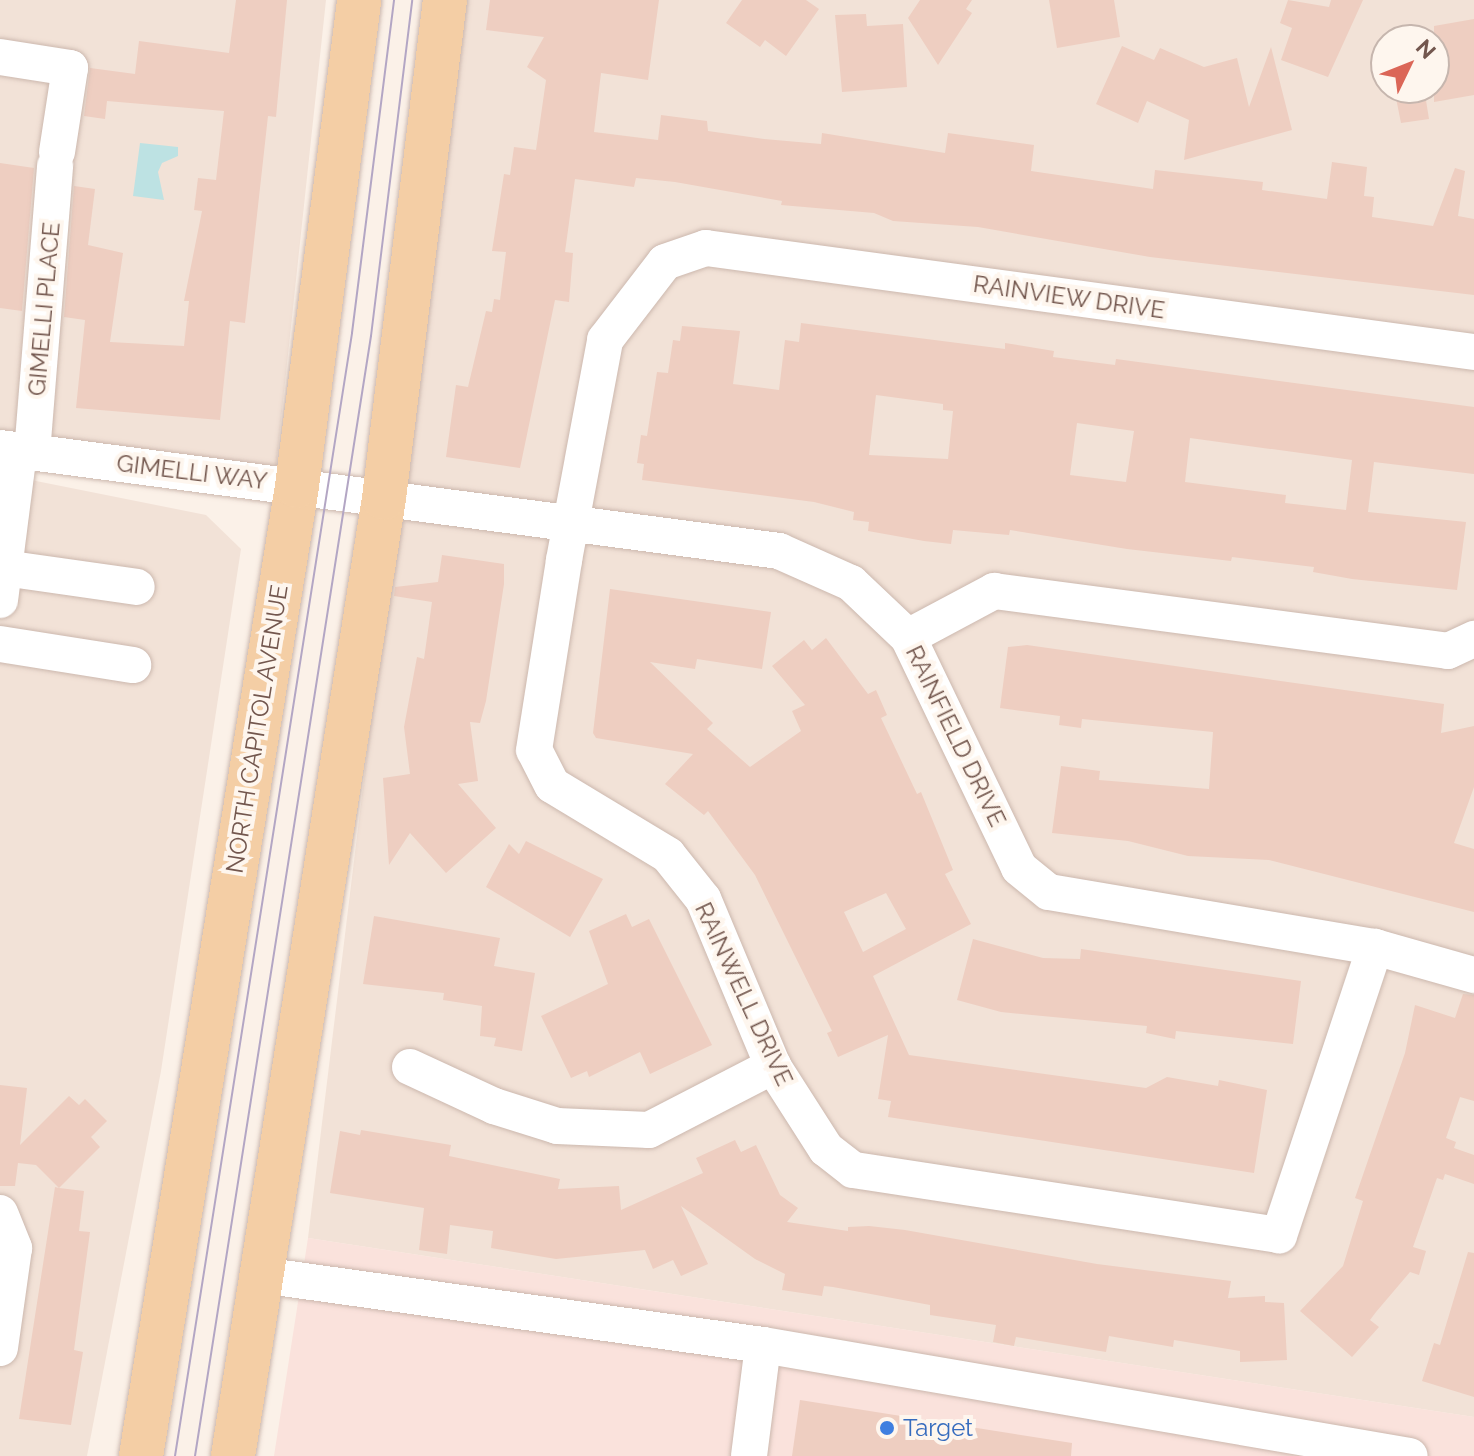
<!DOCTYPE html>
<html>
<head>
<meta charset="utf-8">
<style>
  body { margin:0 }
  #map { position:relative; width:1474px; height:1456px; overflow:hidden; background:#fbf1e8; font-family:Raleway,sans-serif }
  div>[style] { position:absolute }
  .residential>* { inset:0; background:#f2e2d7 }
  .commercial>* { inset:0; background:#fae2dc }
  .water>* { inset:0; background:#bde2e3 }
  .building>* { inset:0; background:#eecec1 }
  .roads { filter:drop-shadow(0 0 2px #ccb8ae) drop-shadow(0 0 2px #ccb8ae) }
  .minor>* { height:36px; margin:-18px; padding:0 18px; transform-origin:18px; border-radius:18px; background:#fff }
  .major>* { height:44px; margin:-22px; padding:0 22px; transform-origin:22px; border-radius:22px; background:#f4cea5 }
  .tram>* { height:2px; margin:-1px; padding:0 1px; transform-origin:1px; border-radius:1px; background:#b3a6c4 }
  .dots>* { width:22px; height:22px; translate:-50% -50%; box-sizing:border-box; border:4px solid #fef6ee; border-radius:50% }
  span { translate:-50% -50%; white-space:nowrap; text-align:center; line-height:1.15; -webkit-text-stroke:8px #fef6ee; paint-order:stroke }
  .street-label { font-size:24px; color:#73574e }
  .shop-label { font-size:24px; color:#366cbe }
  .left { translate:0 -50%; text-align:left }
  .north { position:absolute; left:1370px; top:24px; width:80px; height:80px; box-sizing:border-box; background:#fef6ee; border:2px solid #c6b6ae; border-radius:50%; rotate:47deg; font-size:22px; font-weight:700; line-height:32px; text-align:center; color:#73574e }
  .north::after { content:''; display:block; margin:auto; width:28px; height:36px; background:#db6657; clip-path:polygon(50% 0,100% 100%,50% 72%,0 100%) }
</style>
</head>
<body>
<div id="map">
  <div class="residential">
    <div style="clip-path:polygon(0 0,326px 0,275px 476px,0 436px)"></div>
    <div style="clip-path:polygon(evenodd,459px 0,1474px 0,1474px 1417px,308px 1238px,459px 0,1386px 40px,1434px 40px,1434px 88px,1386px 88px,1386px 40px)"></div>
    <div style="clip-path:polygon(6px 475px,206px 515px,241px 549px,161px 1071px,87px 1456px,0 1456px,0 504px)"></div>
  </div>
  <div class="commercial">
    <div style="clip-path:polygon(308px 1238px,1474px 1417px,1474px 1456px,274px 1456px)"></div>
  </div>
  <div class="water">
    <div style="clip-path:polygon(140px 143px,178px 147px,178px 156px,162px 163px,158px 172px,164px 200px,133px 196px)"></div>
  </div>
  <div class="building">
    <div style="clip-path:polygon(236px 0,287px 0,276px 117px,268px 116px,245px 323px,230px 321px,220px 420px,76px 408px,85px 320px,64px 317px,74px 186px,95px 189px,88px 245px,123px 253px,110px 342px,184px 346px,189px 301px,184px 301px,202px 211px,194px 210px,198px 178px,216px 180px,224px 111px,107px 101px,105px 119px,84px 116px,90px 68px,135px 74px,139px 41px,229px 53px)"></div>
    <div style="clip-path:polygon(490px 0,659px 0,648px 80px,601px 73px,594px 132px,658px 140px,661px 115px,707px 121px,708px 131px,764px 139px,821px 144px,822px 133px,945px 153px,948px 133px,1034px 145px,1031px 171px,1153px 189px,1155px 170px,1263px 182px,1262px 190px,1327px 199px,1332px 162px,1367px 167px,1364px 196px,1374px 197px,1372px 217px,1433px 226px,1455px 168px,1465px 171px,1458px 216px,1474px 219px,1474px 295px,1150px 257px,978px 227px,893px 221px,874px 213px,781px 205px,782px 201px,675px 182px,636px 178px,634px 187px,575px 179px,565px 252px,573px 253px,569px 302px,555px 300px,520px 468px,446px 457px,456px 385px,468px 387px,486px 311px,492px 312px,494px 299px,500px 300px,506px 252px,492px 251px,504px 174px,510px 175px,514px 147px,536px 150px,546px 80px,527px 67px,544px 37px,486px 30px)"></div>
    <div style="clip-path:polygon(742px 0,806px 0,819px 9px,786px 56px,765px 40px,760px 47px,726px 23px)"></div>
    <div style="clip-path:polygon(920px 0,972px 0,966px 9px,972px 13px,938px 65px,908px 18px)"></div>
    <div style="clip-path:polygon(1049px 0,1114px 0,1120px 37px,1057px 48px)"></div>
    <div style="clip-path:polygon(1288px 0,1329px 7px,1331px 0,1363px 0,1328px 77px,1281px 60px,1292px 28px,1280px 23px)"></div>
    <div style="clip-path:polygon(866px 14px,867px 26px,903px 24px,907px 87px,842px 92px,835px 15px)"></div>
    <div style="clip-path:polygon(1474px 19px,1474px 95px,1434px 102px,1434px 26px)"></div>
    <div style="clip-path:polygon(1122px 46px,1154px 60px,1160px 48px,1204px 67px,1237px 58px,1249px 107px,1271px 47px,1292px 130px,1184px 160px,1189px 120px,1147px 101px,1138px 123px,1096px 104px)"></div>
    <div style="clip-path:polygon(1394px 88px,1424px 88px,1429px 119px,1401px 123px)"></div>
    <div style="clip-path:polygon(0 163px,34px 168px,22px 311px,0 308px)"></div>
    <div style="clip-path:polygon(evenodd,801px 323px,1005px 349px,1005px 343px,1054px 351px,1053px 357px,1115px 365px,1116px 359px,1474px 407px,1474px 474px,1374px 462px,1368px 512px,1466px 522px,1457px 590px,1352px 579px,1313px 572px,1314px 567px,1232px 557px,1231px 561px,1127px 549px,1010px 530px,1009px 535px,953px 530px,951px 544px,924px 541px,868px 531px,869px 522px,853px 520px,854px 512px,814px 502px,642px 480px,644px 464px,637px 463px,641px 435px,647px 436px,657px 372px,668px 373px,673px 340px,680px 341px,682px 326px,740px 331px,733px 384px,779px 390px,785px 340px,799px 342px,801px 323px,876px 395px,943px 404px,943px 410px,953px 411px,948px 459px,869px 455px,876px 395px,801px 323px,1077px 423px,1134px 431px,1126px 482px,1070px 475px,1077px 423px,801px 323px,1190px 438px,1352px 460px,1346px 510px,1285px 503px,1286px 495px,1185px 482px,1190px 438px)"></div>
    <div style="clip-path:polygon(442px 555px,504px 564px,504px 584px,486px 701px,480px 723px,470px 722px,478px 781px,458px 784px,496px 828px,446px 873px,410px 833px,389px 865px,383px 778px,410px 774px,404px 727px,417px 657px,424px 659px,432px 602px,394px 596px,395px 587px,438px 582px)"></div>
    <div style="clip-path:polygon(evenodd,610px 589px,771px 612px,762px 669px,697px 659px,695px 669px,650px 662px,713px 723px,707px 729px,750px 767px,801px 731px,792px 711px,805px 705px,772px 666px,804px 640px,812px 650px,826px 638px,868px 694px,876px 690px,887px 715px,881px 718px,917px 794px,921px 792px,953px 870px,945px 874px,971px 924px,873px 976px,909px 1055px,1146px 1088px,1167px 1077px,1218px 1086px,1219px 1080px,1267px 1090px,1254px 1173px,888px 1117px,891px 1101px,878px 1099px,888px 1035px,838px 1057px,827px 1033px,832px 1031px,755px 875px,708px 811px,704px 815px,665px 784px,693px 754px,596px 738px,593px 733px,610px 589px,886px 893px,906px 929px,863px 952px,844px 912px,886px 893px)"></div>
    <div style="clip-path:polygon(1027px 645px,1444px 704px,1441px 733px,1474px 726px,1474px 787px,1454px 843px,1474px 849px,1474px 912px,1269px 860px,1188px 856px,1128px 841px,1052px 833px,1061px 766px,1100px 771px,1099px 780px,1209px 789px,1213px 732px,1082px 719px,1081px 728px,1059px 725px,1060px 716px,1000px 708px,1008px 647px)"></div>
    <div style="clip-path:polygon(526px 841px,603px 879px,570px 937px,486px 887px,509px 844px,519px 854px)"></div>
    <div style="clip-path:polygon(626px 914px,632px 927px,649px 919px,712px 1045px,650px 1074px,640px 1052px,589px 1077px,587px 1071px,571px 1078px,541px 1016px,608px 984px,589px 931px)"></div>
    <div style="clip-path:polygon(374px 916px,500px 938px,494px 966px,535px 973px,522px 1051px,494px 1046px,496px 1038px,480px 1036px,482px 1006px,443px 1000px,444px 993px,363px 984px)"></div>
    <div style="clip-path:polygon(973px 939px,1043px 958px,1080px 959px,1081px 949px,1301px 981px,1293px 1044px,1176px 1031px,1175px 1039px,1146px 1033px,1147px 1026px,1001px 1012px,957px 1000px)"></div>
    <div style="clip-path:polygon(1463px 994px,1474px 995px,1474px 1101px,1460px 1097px,1446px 1138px,1456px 1142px,1454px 1148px,1474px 1155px,1474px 1184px,1445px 1174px,1443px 1180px,1437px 1178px,1413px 1247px,1426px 1251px,1419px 1275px,1410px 1272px,1376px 1312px,1370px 1320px,1379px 1327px,1352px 1357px,1300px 1311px,1343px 1266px,1363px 1201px,1355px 1198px,1405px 1053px,1415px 1005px,1455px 1018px)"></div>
    <div style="clip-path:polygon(0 1085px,27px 1088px,20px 1145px,69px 1096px,79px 1105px,85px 1099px,107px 1121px,91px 1137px,100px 1147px,59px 1188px,84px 1191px,79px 1231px,90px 1232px,74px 1350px,83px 1352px,71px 1425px,19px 1419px,55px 1187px,59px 1188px,36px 1165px,18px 1163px,15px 1186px,0 1186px)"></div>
    <div style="clip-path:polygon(361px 1130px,451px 1145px,449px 1156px,560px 1179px,558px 1189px,619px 1186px,621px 1210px,703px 1173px,696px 1158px,735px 1140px,741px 1152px,756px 1145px,780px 1195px,798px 1208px,787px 1222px,848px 1231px,848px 1227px,869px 1226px,905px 1230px,1097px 1264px,1231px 1281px,1228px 1298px,1265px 1296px,1265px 1302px,1284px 1303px,1287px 1360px,1240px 1362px,1240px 1351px,1174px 1340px,1173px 1347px,1109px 1336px,1106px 1352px,1016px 1337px,1014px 1346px,993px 1342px,996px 1325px,930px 1315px,930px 1305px,833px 1287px,824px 1286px,822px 1296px,782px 1290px,785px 1274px,755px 1259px,681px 1206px,708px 1264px,681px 1276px,673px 1260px,653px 1269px,645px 1250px,556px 1259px,491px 1248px,493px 1231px,450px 1225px,447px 1254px,419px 1250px,424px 1208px,330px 1193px,340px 1131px,360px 1135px)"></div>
    <div style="clip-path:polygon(1468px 1252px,1474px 1253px,1474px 1397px,1422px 1381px,1434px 1343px,1440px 1345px)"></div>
    <div style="clip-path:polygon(800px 1400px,1072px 1443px,1071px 1456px,792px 1456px)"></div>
  </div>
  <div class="roads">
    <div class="minor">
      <div style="left:0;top:57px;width:71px;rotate:8.9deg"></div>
      <div style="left:70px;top:68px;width:85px;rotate:98.8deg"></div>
      <div style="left:0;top:448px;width:786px;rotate:7.53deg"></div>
      <div style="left:779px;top:551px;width:79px;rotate:24deg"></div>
      <div style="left:851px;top:583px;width:79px;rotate:43.5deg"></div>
      <div style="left:908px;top:637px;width:256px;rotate:64.3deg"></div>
      <div style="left:1019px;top:868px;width:38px;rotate:39deg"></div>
      <div style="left:1049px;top:892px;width:331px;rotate:9.6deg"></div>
      <div style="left:1375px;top:947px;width:103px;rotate:15.8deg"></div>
      <div style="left:32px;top:453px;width:288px;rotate:-85.4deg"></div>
      <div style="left:4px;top:568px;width:134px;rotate:8.1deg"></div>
      <div style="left:0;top:600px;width:150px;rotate:-82.7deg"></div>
      <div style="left:908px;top:637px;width:98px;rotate:-28.1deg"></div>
      <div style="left:994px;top:591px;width:458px;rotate:7.5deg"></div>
      <div style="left:1448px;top:651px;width:29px;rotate:-25deg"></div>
      <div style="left:0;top:644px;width:135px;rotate:9deg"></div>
      <div style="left:1375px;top:947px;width:304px;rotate:108.4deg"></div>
      <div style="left:1279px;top:1235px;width:431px;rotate:-171.3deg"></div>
      <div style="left:853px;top:1170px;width:34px;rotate:-142deg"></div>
      <div style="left:826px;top:1149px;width:98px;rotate:-122.6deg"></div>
      <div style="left:773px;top:1066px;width:181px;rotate:-112.7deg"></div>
      <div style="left:703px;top:899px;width:56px;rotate:-128.5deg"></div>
      <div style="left:668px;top:855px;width:135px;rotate:-148.9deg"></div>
      <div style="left:552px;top:785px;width:39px;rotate:-117deg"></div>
      <div style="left:534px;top:750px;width:192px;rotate:-81deg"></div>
      <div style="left:564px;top:560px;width:224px;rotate:-79.4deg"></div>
      <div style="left:605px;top:340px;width:98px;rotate:-52.4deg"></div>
      <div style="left:665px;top:262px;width:43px;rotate:-18.9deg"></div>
      <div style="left:706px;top:248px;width:775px;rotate:7.71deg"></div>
      <div style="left:410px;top:1067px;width:93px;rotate:24.9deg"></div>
      <div style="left:494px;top:1106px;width:66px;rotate:17.6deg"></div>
      <div style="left:557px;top:1126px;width:92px;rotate:2.5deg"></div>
      <div style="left:649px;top:1130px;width:140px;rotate:-27.3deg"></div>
      <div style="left:0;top:1213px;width:38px;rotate:68deg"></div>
      <div style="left:14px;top:1248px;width:101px;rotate:98deg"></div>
      <div style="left:261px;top:1275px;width:507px;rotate:7.94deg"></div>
      <div style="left:763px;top:1345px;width:656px;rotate:9.73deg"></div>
      <div style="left:749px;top:1456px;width:112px;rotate:-82.8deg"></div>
    </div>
    <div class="major">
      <div style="left:141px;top:1456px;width:982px;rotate:-80.86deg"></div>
      <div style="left:297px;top:486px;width:490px;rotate:-82.7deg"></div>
      <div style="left:233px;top:1456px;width:970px;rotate:-81.04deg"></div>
      <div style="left:384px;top:498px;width:502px;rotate:-83.02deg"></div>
    </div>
  </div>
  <div class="tram">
    <div style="left:175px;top:1456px;width:1137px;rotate:-81.04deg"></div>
    <div style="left:352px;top:333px;width:336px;rotate:-82.8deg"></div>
    <div style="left:195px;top:1456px;width:1134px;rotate:-81.07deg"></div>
    <div style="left:371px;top:336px;width:338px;rotate:-83deg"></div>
  </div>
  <div class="dots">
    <div style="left:887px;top:1428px;background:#3f7fe0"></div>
  </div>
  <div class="street-label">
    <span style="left:1069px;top:297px;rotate:8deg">RAINVIEW DRIVE</span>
    <span style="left:44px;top:309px;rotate:-85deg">GIMELLI PLACE</span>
    <span style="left:192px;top:472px;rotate:7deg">GIMELLI WAY</span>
    <span style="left:257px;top:729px;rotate:-81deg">NORTH CAPITOL AVENUE</span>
    <span style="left:956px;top:736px;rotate:64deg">RAINFIELD DRIVE</span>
    <span style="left:744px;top:994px;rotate:65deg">RAINWELL DRIVE</span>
  </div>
  <div class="shop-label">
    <span class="left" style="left:903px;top:1428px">Target</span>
  </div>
  <div class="north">N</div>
</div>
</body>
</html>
